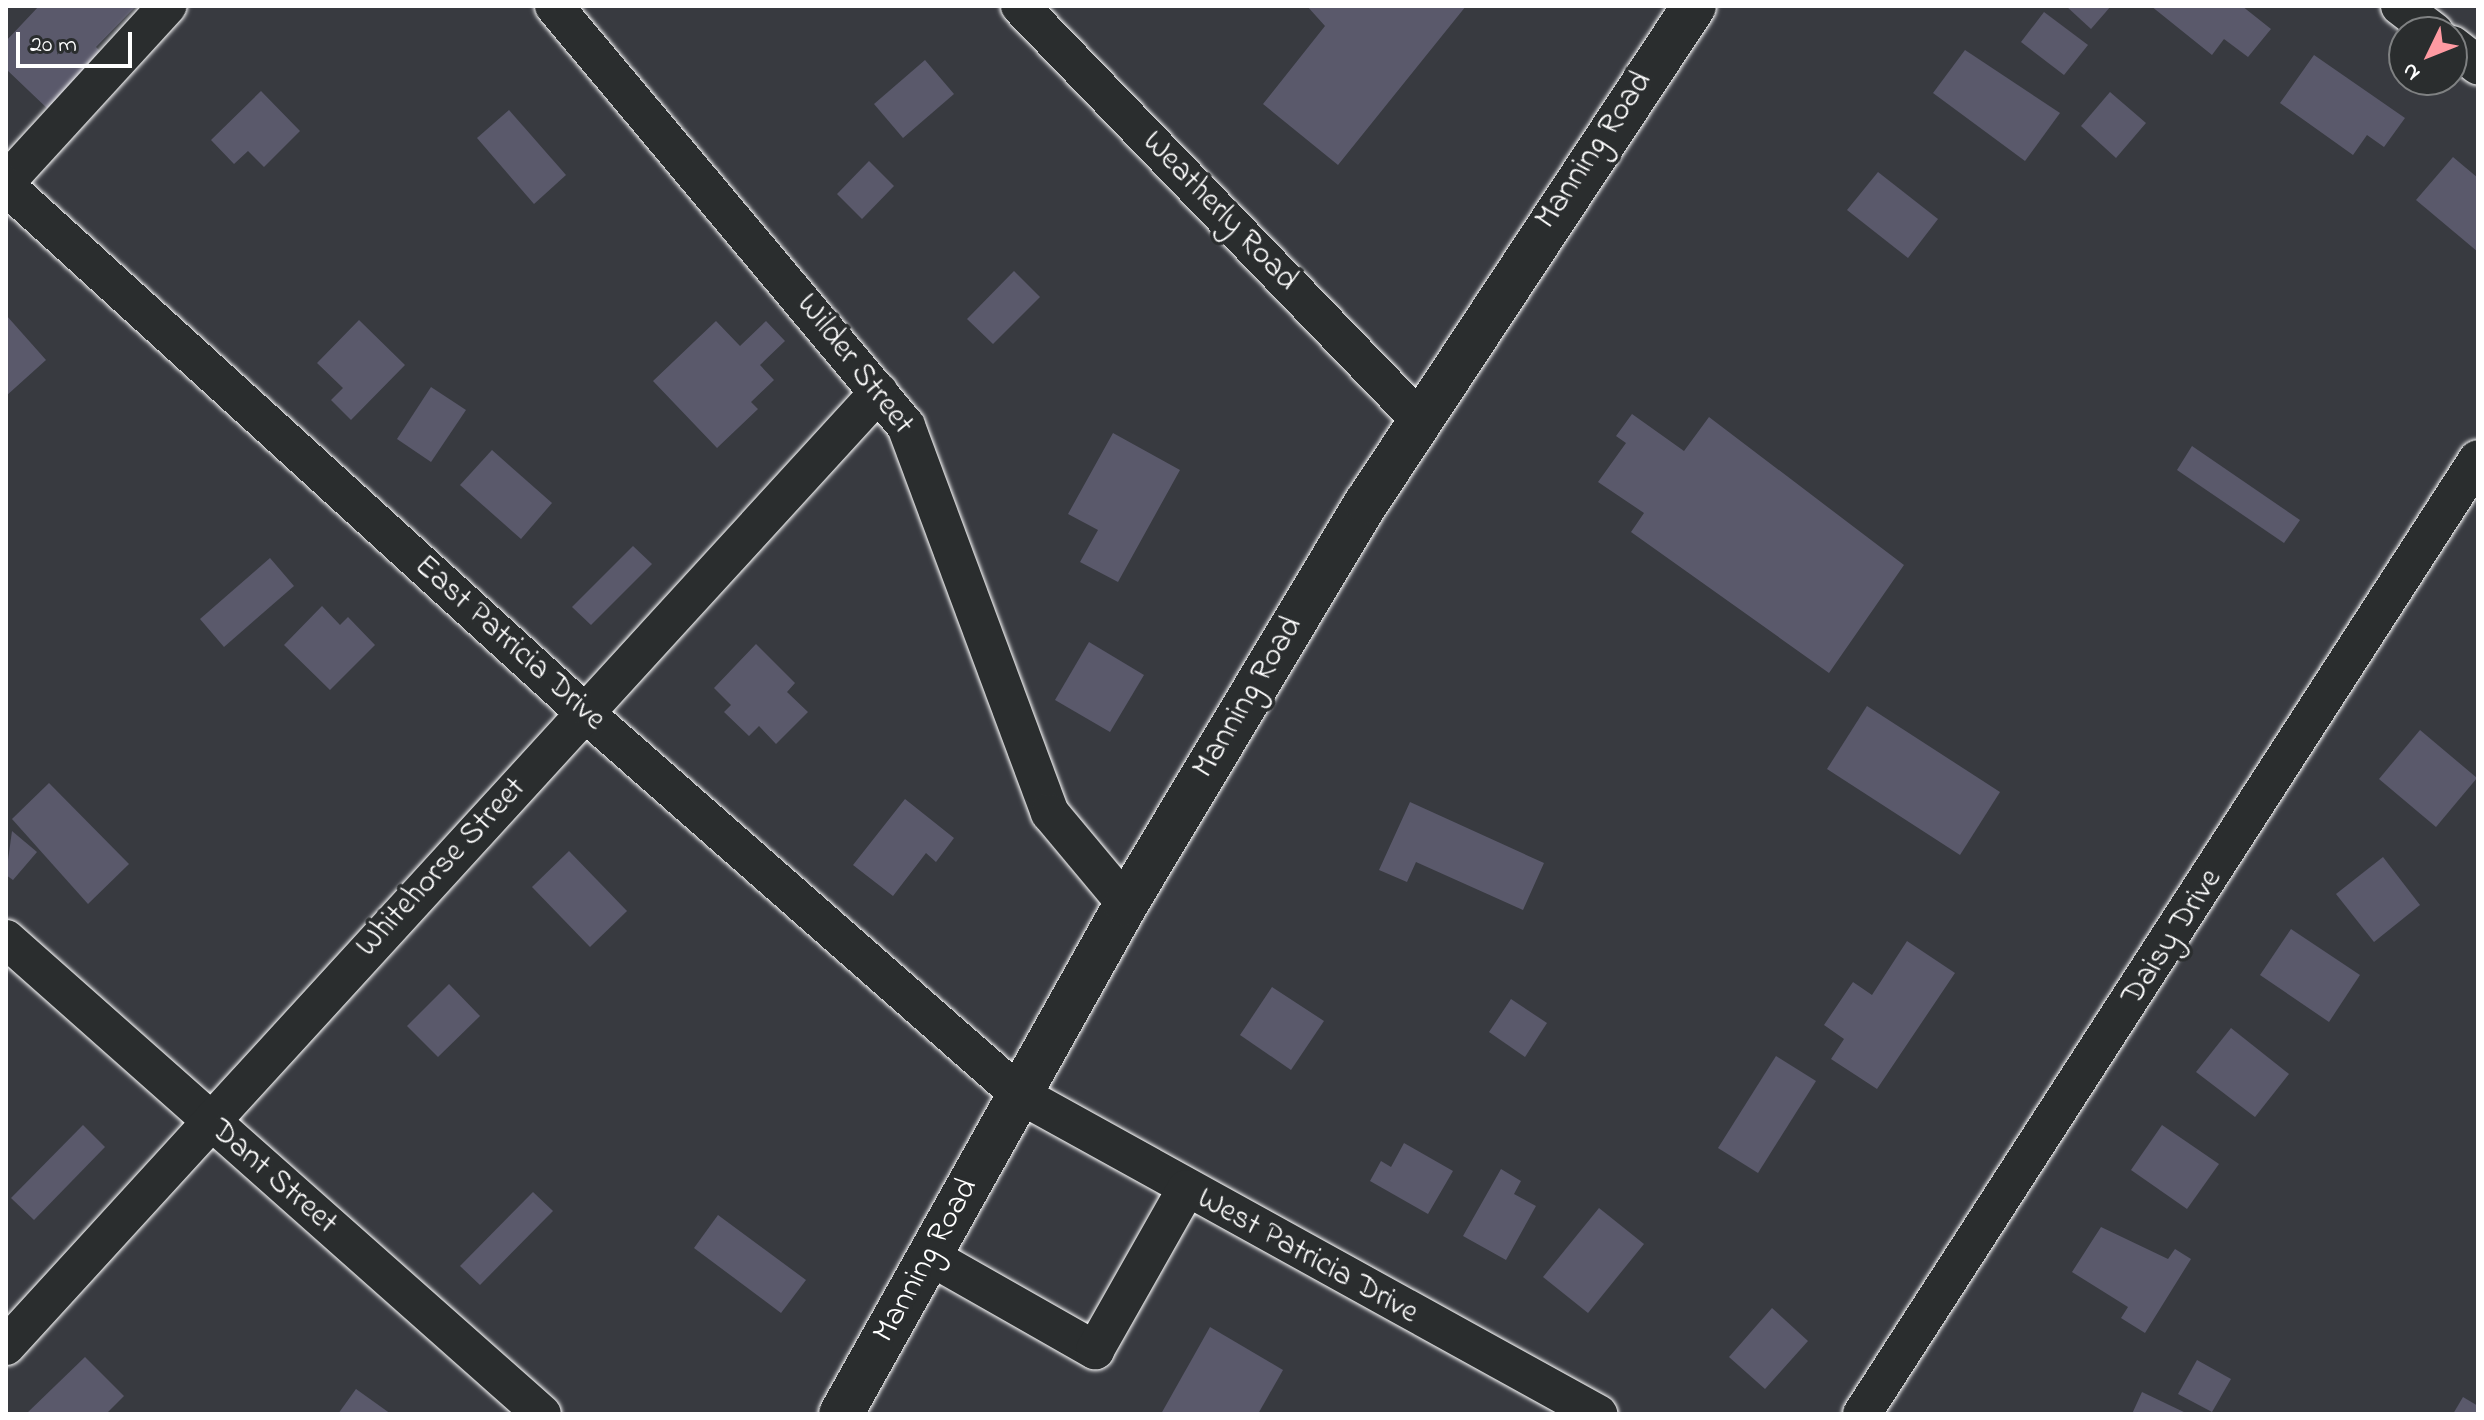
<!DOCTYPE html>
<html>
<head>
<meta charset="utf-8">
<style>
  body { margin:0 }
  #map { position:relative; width:2484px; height:1420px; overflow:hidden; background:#383a40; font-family:"Indie Flower",sans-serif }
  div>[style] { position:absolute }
  .building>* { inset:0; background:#5a596b }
  .roads { filter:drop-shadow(0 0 2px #fff) drop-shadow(0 0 2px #fff) }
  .minor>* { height:38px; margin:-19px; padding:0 19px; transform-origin:19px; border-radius:19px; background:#2a2d2e }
  .major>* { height:44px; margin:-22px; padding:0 22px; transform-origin:22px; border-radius:22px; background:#2a2d2e }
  span { translate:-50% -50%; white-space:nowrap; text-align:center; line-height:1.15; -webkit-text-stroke:7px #2a2d2e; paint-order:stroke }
  .street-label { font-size:32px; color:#fff }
  .frame { position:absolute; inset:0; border:8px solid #fff; pointer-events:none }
  .north { position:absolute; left:2388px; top:16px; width:80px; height:80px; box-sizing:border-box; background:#2a2d2e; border:2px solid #7f8182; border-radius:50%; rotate:227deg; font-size:22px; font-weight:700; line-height:32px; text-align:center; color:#fff }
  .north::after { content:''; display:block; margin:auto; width:28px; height:36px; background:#ff9aa2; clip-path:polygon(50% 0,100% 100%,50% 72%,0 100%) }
  .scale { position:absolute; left:16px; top:32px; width:116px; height:36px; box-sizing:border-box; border:4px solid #fff; border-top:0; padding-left:10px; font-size:24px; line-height:28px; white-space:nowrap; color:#fff; -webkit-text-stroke:6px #2a2d2e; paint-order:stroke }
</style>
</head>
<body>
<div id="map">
  <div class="building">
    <div style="clip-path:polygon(39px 6px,136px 6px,96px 47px,105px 56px,51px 112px,6px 69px,6px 41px)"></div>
    <div style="clip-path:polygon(1307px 6px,1466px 6px,1338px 165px,1263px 104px,1325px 26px)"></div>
    <div style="clip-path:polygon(2066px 6px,2111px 6px,2091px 29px)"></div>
    <div style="clip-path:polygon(2151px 6px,2242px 6px,2271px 29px,2248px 57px,2224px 39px,2212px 55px)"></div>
    <div style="clip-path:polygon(2044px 12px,2088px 45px,2064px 75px,2021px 42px)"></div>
    <div style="clip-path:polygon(1965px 50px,2060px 113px,2025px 161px,1933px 93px)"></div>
    <div style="clip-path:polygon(2314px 55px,2405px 118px,2384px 147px,2367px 135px,2353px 155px,2280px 103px)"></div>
    <div style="clip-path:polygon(925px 60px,954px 94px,903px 138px,874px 104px)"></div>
    <div style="clip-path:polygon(261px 91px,300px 131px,264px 167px,248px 151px,234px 164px,211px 140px)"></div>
    <div style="clip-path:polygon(2110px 92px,2146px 123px,2116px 158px,2081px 126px)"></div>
    <div style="clip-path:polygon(509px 110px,566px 175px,534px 204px,477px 138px)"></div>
    <div style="clip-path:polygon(2453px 157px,2478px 178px,2478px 252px,2416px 200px)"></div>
    <div style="clip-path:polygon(869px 161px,894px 186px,862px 219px,837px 194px)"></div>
    <div style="clip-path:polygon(1878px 172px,1938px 219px,1908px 258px,1847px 210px)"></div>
    <div style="clip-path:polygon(1014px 271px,1040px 297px,993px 344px,967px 319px)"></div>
    <div style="clip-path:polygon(6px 315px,46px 360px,6px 396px)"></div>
    <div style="clip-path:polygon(359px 320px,405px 365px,351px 420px,331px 400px,343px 388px,317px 363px)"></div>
    <div style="clip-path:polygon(716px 321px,740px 346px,766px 321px,785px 341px,760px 365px,774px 380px,751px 402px,758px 409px,717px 448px,653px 381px)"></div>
    <div style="clip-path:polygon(431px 387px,466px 410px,431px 462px,397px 439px)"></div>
    <div style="clip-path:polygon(1632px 414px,1684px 451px,1709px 417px,1904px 565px,1829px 673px,1631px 532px,1644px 513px,1598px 482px,1626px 443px,1616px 436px)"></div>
    <div style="clip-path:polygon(1113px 433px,1180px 470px,1118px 582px,1080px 562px,1098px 530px,1068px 514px)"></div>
    <div style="clip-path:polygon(2192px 446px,2300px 520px,2284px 543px,2177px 470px)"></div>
    <div style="clip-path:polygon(492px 450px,552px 503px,521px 539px,460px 485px)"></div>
    <div style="clip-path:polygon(633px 546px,652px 564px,591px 625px,572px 607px)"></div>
    <div style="clip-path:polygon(270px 558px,294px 586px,224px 647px,200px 619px)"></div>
    <div style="clip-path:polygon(322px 606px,340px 625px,348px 617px,375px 645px,330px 690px,284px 645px)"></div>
    <div style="clip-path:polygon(1089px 642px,1144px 675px,1110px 732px,1055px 700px)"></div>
    <div style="clip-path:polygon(756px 644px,795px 683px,787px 692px,808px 712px,776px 744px,759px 726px,749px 736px,724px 712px,731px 705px,714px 688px)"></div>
    <div style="clip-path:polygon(1867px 706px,2000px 792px,1960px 855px,1827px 769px)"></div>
    <div style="clip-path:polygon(2420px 730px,2477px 778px,2436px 827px,2379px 779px)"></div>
    <div style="clip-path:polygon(49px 783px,129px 864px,88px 904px,12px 819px)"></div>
    <div style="clip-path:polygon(905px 799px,954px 838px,936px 862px,926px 853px,893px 896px,853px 865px)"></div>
    <div style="clip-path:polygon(1410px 802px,1544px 863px,1523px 910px,1416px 862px,1407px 882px,1379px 870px)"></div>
    <div style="clip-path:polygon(12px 831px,37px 852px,13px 880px,6px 875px)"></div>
    <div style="clip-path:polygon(569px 851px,627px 911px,590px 947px,532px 887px)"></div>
    <div style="clip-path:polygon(2383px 857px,2420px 905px,2374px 942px,2336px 894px)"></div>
    <div style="clip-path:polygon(2291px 929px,2360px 975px,2329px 1022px,2260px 975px)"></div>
    <div style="clip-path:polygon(1907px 941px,1955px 973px,1877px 1089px,1831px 1059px,1844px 1039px,1824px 1025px,1853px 982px,1872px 995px)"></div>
    <div style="clip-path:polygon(449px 984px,480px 1016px,438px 1057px,407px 1026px)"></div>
    <div style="clip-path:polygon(1272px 987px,1324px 1021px,1291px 1070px,1240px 1035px)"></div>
    <div style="clip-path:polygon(1511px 999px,1547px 1023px,1525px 1057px,1489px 1032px)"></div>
    <div style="clip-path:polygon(2231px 1028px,2289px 1074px,2255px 1117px,2196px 1072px)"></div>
    <div style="clip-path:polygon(1776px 1056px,1816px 1081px,1758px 1173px,1718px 1148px)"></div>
    <div style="clip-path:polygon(83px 1125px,105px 1147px,34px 1220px,11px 1198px)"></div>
    <div style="clip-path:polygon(2162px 1125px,2219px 1164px,2187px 1209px,2131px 1170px)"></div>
    <div style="clip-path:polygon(1404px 1143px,1453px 1171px,1428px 1214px,1370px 1181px,1381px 1161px,1391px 1167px)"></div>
    <div style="clip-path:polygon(1501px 1169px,1521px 1181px,1514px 1194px,1536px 1206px,1506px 1260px,1463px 1236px)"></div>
    <div style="clip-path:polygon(533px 1192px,553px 1211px,480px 1285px,460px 1266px)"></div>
    <div style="clip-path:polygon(1599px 1208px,1644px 1244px,1588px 1313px,1543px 1277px)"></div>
    <div style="clip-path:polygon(718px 1215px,806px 1280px,781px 1313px,694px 1248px)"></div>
    <div style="clip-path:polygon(2101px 1227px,2168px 1259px,2175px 1249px,2191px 1259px,2145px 1333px,2121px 1318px,2128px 1307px,2072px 1272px)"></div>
    <div style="clip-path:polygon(1772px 1308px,1808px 1341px,1765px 1389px,1729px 1357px)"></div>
    <div style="clip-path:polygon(1210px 1327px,1283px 1370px,1258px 1414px,1161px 1414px)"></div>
    <div style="clip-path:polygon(85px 1357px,124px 1396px,106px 1414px,26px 1414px)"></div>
    <div style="clip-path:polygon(2197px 1360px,2231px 1379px,2212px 1412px,2178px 1394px)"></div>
    <div style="clip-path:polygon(356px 1389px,391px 1414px,338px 1414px)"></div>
    <div style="clip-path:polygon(2142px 1392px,2188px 1414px,2132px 1414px)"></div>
    <div style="clip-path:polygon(2463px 1397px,2478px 1406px,2478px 1414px,2453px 1414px)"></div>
  </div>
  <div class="roads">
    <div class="minor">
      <div style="left:554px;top:6px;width:548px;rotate:50.03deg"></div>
      <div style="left:906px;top:426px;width:413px;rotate:69.6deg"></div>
      <div style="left:1050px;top:813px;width:119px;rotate:50.1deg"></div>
      <div style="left:1020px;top:6px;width:574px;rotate:45.99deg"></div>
      <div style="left:2400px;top:6px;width:43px;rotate:37.4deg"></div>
      <div style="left:2452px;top:45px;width:33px;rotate:38deg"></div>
      <div style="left:6px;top:182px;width:239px;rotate:-47.5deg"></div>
      <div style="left:6px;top:186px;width:782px;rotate:42.3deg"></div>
      <div style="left:584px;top:712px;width:579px;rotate:41.29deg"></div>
      <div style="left:1019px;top:1094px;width:662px;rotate:28.93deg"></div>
      <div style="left:6px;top:939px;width:716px;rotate:41.55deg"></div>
      <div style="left:931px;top:1257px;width:189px;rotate:29.6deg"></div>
      <div style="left:1095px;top:1350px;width:185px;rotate:-60.5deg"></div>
      <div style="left:6px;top:1346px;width:1293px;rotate:-47.54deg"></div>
      <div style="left:1862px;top:1414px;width:1136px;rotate:-57.18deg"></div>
    </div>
    <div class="major">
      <div style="left:841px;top:1414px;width:584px;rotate:-60.8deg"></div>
      <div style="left:1126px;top:904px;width:469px;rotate:-59.1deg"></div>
      <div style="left:1367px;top:502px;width:594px;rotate:-56.6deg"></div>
    </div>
  </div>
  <div class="street-label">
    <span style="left:1595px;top:151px;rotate:-56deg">Manning Road</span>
    <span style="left:1219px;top:212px;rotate:46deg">Weatherly Road</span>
    <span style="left:854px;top:365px;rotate:52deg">Wilder Street</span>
    <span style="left:509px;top:644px;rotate:42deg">East Patricia Drive</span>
    <span style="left:1249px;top:698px;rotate:-59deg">Manning Road</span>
    <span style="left:442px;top:868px;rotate:-47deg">Whitehorse Street</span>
    <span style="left:2173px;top:938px;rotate:-57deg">Daisy Drive</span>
    <span style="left:273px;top:1178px;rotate:41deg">Dant Street</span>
    <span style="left:1307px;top:1257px;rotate:29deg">West Patricia Drive</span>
    <span style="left:927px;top:1261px;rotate:-61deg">Manning Road</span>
  </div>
  <div class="frame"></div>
  <div class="north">N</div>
  <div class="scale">20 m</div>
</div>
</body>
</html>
